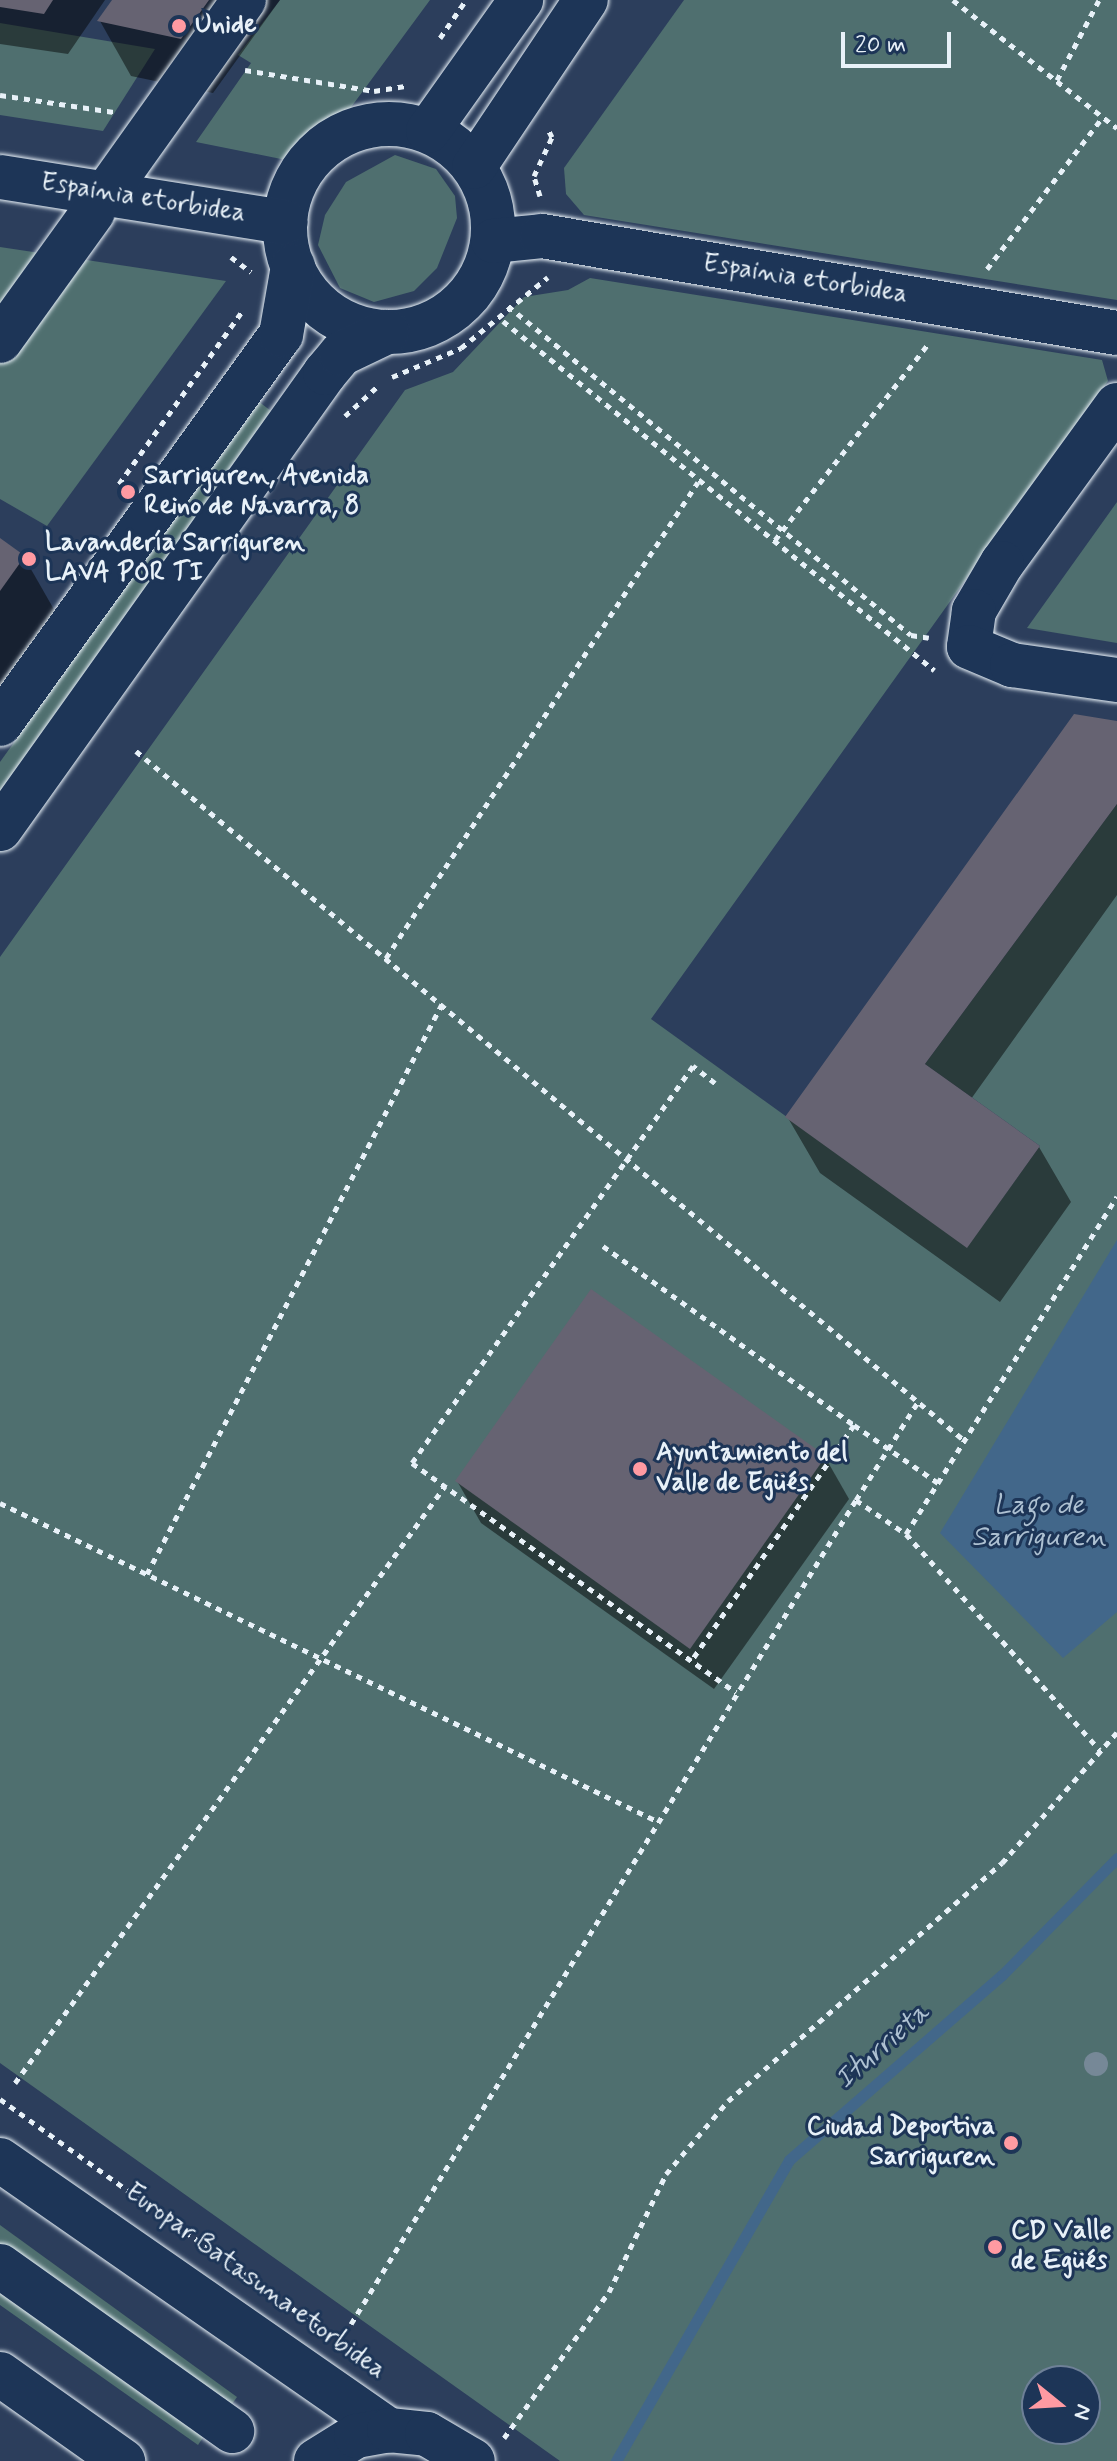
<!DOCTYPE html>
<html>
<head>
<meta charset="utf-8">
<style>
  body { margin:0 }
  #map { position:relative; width:1117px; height:2461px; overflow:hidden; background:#2c3e5c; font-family:Mynerve,sans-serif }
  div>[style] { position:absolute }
  .green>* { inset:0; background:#4f6f6f }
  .water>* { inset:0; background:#42678a }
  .shadow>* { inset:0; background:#0007 }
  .stream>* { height:11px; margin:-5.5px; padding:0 5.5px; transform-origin:5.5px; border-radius:5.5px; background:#42678a }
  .building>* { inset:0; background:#666372 }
  .path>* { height:5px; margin-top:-2.5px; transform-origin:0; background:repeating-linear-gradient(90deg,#e8f1f8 0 6px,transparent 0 12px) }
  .roads { filter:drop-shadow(0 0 2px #e8f1f8) drop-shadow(0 0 2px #e8f1f8) }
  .minor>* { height:44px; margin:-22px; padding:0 22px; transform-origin:22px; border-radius:22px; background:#1d3557 }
  .minor>.ring { margin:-22px; padding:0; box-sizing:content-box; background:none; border:44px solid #1d3557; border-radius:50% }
  .trees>* { width:24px; height:24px; margin:-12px; border-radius:50%; background:#768897 }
  .dots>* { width:22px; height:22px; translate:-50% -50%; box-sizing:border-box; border:4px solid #1d3557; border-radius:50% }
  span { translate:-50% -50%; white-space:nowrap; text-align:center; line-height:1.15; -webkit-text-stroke:6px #1d3557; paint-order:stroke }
  .poi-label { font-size:26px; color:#e8f1f8; font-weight:700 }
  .left { translate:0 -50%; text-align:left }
  .right { translate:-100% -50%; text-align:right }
  .street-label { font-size:26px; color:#e8f1f8 }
  .water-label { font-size:28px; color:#aec1d2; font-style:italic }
  .north { position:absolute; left:1021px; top:2365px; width:80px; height:80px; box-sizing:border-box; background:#1d3557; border:2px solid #6e8097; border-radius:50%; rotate:108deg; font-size:22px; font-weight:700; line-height:32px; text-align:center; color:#e8f1f8 }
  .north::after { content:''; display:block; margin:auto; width:28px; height:36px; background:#ff9aa2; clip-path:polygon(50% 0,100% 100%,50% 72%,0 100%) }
  .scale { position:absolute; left:841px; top:32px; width:110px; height:36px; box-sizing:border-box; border:4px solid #e8f1f8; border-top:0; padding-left:10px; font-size:24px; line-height:28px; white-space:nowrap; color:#e8f1f8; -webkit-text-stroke:6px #1d3557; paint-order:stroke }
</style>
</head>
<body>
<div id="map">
  <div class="green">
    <div style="clip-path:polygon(280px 0,430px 0,349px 110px,318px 129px,291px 161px,196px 142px,251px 63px,238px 55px)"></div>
    <div style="clip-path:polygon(684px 0,1117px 0,1117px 300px,584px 215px,566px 194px,564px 168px)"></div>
    <div style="clip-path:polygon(0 23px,155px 49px,103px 131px,0 115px)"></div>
    <div style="clip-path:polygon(395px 155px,436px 169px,455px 196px,457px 218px,437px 268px,414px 291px,374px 302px,340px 288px,318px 245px,325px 215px,346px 182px)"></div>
    <div style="clip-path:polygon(0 247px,226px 281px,47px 526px,0 499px)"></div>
    <div style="clip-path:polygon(evenodd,590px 278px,1102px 360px,1108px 381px,651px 1019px,967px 1247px,1040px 1146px,925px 1064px,1117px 804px,1117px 2461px,560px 2461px,0 2063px,0 957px,405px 390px,453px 372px,524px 297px,568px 290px,590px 278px,1037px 2381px,1085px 2381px,1085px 2429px,1037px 2429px,1037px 2381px)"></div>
    <div style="clip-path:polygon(258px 401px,271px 411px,0 792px,0 762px)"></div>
    <div style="clip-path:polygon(1117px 502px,1117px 643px,1027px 628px)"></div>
    <div style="clip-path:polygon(0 2225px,237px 2397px,227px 2411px,0 2251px)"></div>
    <div style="clip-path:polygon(0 2284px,206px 2433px,198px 2445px,0 2305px)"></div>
  </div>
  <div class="water">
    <div style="clip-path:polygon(1117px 1240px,1117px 1612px,1063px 1658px,940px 1533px)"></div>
  </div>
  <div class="shadow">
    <div style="clip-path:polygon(0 0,105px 0,68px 54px,0 44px)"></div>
    <div style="clip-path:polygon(115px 0,280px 0,213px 93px,131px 76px,100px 21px)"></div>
    <div style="clip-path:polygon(0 540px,24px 557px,56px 613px,0 691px)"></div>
    <div style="clip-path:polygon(1117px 723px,1117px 895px,971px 1099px,1039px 1147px,1071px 1202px,1000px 1302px,820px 1173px,788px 1118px)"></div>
    <div style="clip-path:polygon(825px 1457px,849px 1499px,714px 1689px,481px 1523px,457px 1481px)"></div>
  </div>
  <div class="stream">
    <div style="left:616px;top:2461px;width:347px;rotate:-60.1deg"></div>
    <div style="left:789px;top:2160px;width:282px;rotate:-41deg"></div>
    <div style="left:1002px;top:1975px;width:164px;rotate:-45.5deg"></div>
  </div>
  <div class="building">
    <div style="clip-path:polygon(0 0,53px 0,44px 14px,0 7px)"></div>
    <div style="clip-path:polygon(112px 0,209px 0,181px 39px,97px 21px)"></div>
    <div style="clip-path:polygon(0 538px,25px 556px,0 591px)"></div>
    <div style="clip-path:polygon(1074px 714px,1117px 721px,1117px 804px,925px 1064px,1040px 1146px,967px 1248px,785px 1117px)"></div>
    <div style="clip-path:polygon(591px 1289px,826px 1456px,690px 1649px,455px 1481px)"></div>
  </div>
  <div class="path">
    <div style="left:953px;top:0;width:208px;rotate:38deg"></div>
    <div style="left:440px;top:38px;width:46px;rotate:-55.6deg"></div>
    <div style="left:245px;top:70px;width:131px;rotate:9.2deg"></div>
    <div style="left:374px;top:91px;width:33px;rotate:-9deg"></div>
    <div style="left:1057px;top:80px;width:90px;rotate:-62.3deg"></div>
    <div style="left:0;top:95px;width:115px;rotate:8.5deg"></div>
    <div style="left:540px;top:196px;width:21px;rotate:-107deg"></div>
    <div style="left:534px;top:176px;width:43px;rotate:-65.2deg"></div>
    <div style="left:552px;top:137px;width:11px;rotate:-117deg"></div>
    <div style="left:231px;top:257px;width:25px;rotate:37deg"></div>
    <div style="left:987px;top:269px;width:191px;rotate:-52.7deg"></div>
    <div style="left:508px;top:306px;width:520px;rotate:39.23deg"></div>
    <div style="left:911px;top:635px;width:18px;rotate:9deg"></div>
    <div style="left:503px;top:321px;width:555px;rotate:39deg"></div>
    <div style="left:392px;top:377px;width:75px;rotate:-22.8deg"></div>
    <div style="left:461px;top:348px;width:112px;rotate:-39.2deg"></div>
    <div style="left:345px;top:416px;width:47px;rotate:-42.4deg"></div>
    <div style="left:119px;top:484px;width:214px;rotate:-54.5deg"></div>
    <div style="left:775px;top:540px;width:250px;rotate:-52deg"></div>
    <div style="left:136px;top:751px;width:1079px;rotate:39.77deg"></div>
    <div style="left:386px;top:958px;width:569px;rotate:-56.76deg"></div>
    <div style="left:715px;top:1083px;width:28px;rotate:-142deg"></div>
    <div style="left:693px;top:1066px;width:486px;rotate:125.3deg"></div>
    <div style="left:412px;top:1463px;width:397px;rotate:35.3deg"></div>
    <div style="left:603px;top:1246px;width:308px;rotate:35.5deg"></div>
    <div style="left:854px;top:1425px;width:287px;rotate:124.6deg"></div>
    <div style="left:854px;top:1425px;width:102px;rotate:34.6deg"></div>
    <div style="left:856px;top:1500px;width:116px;rotate:-57.7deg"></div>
    <div style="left:0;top:1503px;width:728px;rotate:25.83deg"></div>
    <div style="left:906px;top:1534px;width:290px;rotate:48.1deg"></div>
    <div style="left:147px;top:1574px;width:642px;rotate:-62.64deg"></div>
    <div style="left:15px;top:2083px;width:736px;rotate:-54.24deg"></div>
    <div style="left:0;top:2099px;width:391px;rotate:35.6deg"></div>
    <div style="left:351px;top:2324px;width:966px;rotate:-58.5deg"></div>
    <div style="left:856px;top:1500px;width:60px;rotate:34.2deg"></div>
    <div style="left:906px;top:1534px;width:398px;rotate:-58deg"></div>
    <div style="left:504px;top:2438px;width:180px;rotate:-54.3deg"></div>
    <div style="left:609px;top:2292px;width:131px;rotate:-64.2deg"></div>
    <div style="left:666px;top:2174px;width:96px;rotate:-49.7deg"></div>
    <div style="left:728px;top:2101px;width:363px;rotate:-41deg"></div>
    <div style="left:1002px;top:1863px;width:174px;rotate:-48.7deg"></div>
  </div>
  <div class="roads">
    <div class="minor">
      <div class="ring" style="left:285px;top:124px;width:164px;height:164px"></div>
      <div style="left:428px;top:131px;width:161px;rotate:-54.6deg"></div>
      <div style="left:474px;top:167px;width:201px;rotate:-56.2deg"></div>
      <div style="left:0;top:177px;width:289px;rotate:9deg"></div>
      <div style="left:114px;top:182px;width:224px;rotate:-54.5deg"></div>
      <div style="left:493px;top:241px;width:49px;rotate:-5.8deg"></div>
      <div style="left:542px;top:236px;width:583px;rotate:9.58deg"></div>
      <div style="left:0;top:341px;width:159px;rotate:-54.2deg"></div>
      <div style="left:1117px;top:405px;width:195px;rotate:126deg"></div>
      <div style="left:1002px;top:563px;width:56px;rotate:120.3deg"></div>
      <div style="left:974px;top:611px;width:36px;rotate:98deg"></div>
      <div style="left:969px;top:647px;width:47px;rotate:22.7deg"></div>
      <div style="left:1012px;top:665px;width:106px;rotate:8.1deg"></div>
      <div style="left:0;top:724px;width:480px;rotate:-54.2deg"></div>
      <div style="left:281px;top:335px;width:70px;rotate:-80.1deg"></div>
      <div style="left:0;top:829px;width:560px;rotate:-54.52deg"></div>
      <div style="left:325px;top:373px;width:25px;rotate:-50deg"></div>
      <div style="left:341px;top:354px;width:51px;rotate:-25.6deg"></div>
      <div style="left:0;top:2160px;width:474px;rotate:34.8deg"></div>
      <div style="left:0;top:2266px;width:285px;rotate:35.4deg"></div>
      <div style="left:0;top:2374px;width:151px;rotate:35.3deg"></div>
      <div style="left:316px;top:2461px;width:47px;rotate:-32deg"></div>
      <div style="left:356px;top:2436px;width:34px;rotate:-10deg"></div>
      <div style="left:389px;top:2430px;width:38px;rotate:6deg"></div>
      <div style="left:427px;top:2434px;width:53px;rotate:30.4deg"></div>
    </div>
  </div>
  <div class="trees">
    <div style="left:1096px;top:2064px"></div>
  </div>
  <div class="dots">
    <div style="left:179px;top:26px;background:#ff9aa2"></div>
    <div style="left:128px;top:492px;background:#ff9aa2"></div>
    <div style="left:29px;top:559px;background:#ff9aa2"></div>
    <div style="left:640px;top:1469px;background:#ff9aa2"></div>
    <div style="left:1011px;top:2143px;background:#ff9aa2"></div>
    <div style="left:995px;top:2247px;background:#ff9aa2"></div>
  </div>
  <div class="poi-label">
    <span class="left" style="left:195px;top:26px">Unide</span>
    <span class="left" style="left:144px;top:492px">Sarriguren, Avenida<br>Reino de Navarra, 8</span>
    <span class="left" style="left:45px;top:559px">Lavandería Sarriguren<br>LAVA POR TI</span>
    <span class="left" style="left:656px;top:1469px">Ayuntamiento del<br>Valle de Egüés</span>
    <span class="right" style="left:995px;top:2143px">Ciudad Deportiva<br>Sarriguren</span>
    <span class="left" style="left:1011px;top:2247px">CD Valle<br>de Egüés</span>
  </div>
  <div class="street-label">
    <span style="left:143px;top:199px;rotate:9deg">Espainia etorbidea</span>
    <span style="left:805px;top:280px;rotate:9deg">Espainia etorbidea</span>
    <span style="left:255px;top:2282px;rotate:36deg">Europar Batasuna etorbidea</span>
  </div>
  <div class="water-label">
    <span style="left:1039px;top:1522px">Lago de<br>Sarriguren</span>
    <span style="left:883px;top:2047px;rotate:-41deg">Iturrieta</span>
  </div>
  <div class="north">N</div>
  <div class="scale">20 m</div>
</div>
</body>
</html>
